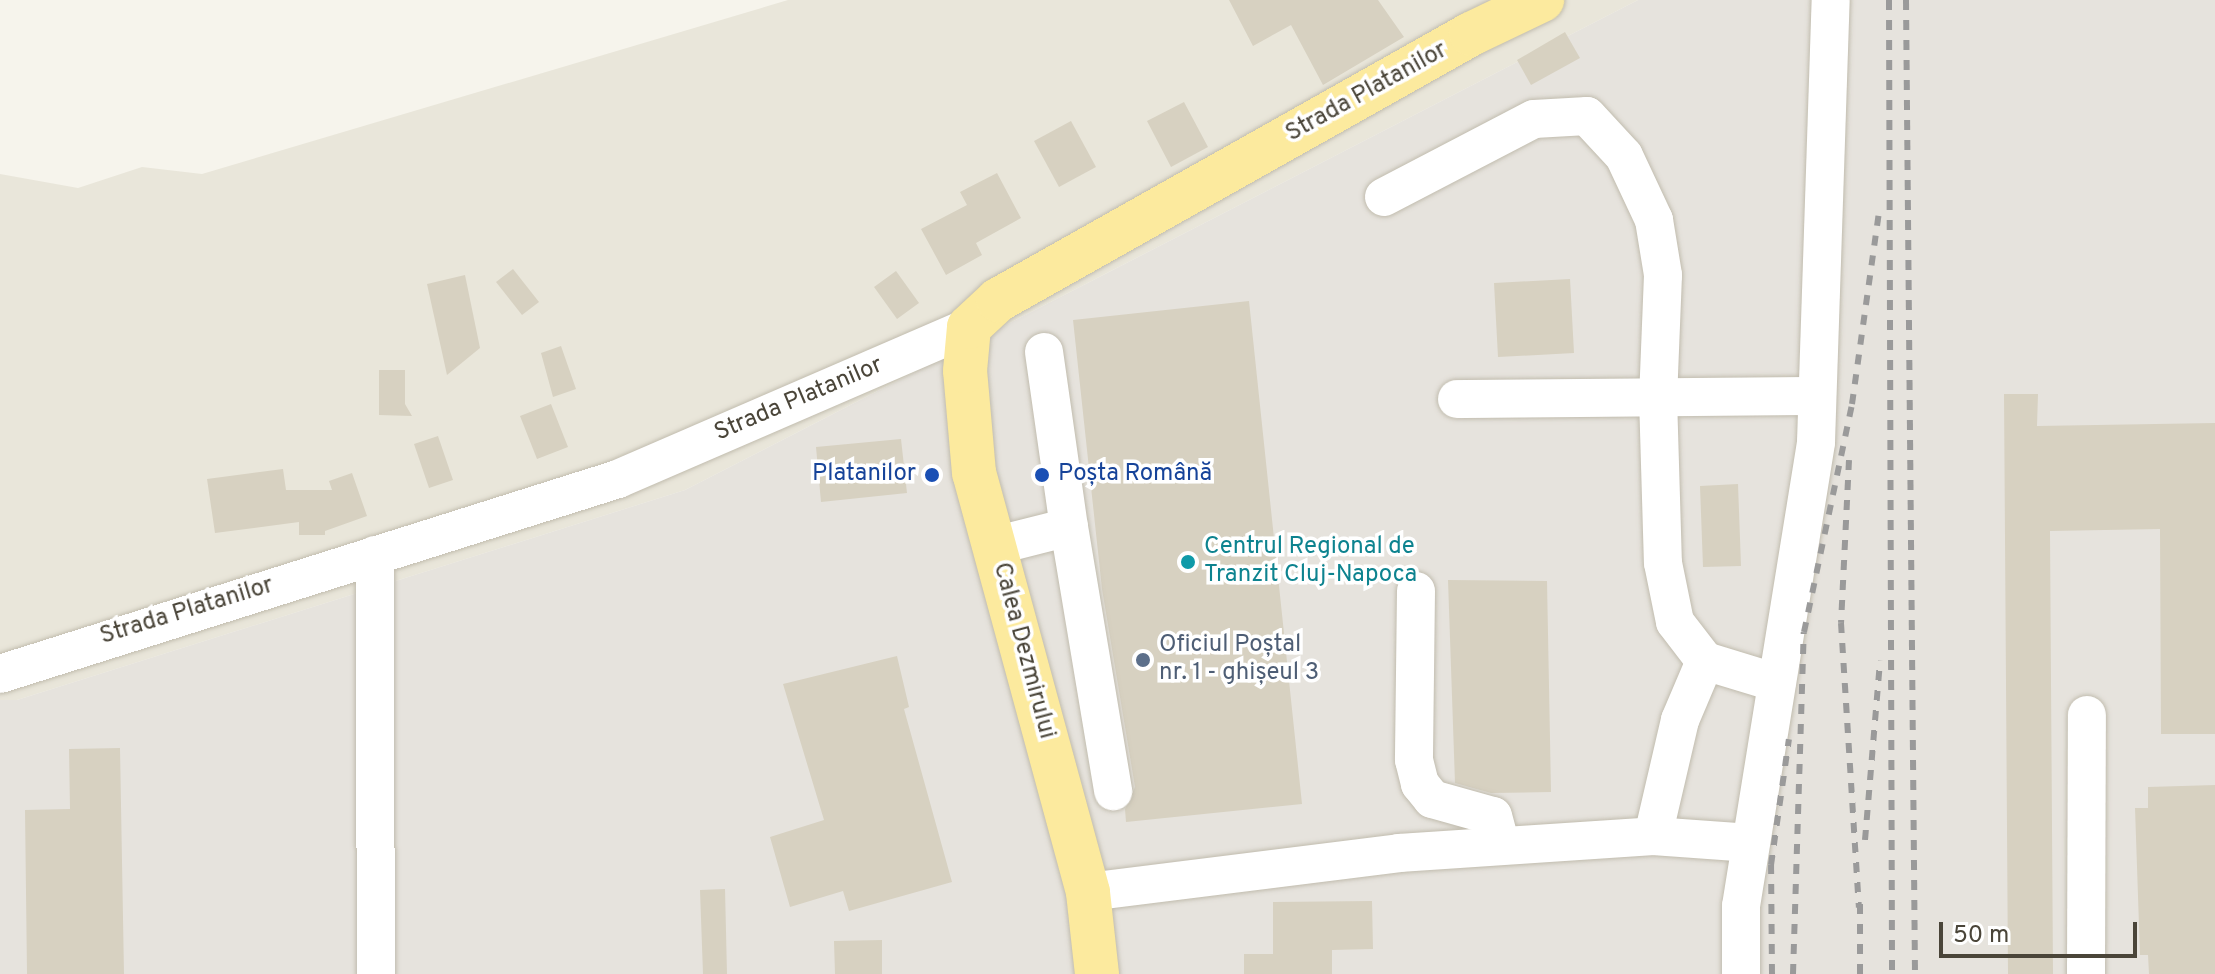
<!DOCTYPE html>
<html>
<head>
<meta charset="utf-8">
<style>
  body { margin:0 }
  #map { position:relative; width:2215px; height:974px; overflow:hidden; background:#f6f4ec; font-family:Overpass,sans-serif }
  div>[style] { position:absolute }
  .residential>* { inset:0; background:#e9e6da }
  .industrial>* { inset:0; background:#e6e3dd }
  .building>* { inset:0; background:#d7d1c1 }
  .roads { filter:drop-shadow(0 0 2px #c1bcae) drop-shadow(0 0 2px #c1bcae) }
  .minor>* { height:38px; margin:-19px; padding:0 19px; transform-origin:19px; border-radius:19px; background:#fff }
  .major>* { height:44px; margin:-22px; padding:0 22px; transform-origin:22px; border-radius:22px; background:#fcea9e }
  .rail>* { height:6px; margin-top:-3px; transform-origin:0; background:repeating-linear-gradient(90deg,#9a9a9a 0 10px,transparent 0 20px) }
  .dots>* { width:22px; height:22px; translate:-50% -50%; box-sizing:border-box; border:4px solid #fff; border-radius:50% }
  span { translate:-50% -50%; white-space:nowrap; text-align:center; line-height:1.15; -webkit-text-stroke:7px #fff; paint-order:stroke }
  .street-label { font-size:24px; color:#4a4539 }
  .transit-label { font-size:24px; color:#164399 }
  .right { translate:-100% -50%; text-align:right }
  .left { translate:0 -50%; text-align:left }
  .culture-label { font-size:24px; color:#0d838f }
  .service-label { font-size:24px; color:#4e5e75 }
  .scale { position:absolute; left:1939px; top:922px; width:198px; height:36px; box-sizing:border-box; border:4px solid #4a4539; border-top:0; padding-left:10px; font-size:24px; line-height:28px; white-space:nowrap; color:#4a4539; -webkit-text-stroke:6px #fff; paint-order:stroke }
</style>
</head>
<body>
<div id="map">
  <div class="residential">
    <div style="clip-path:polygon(788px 0,1638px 0,685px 490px,17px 700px,0 700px,0 174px,78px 188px,142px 167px,202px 174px)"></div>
  </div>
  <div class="industrial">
    <div style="clip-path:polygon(1638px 0,2215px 0,2215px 974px,0 974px,0 700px,17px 700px,685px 490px)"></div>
  </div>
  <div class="building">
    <div style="clip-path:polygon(1229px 0,1378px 0,1404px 37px,1323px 85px,1291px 25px,1253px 46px)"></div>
    <div style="clip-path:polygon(1565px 32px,1580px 58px,1531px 85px,1517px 60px)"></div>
    <div style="clip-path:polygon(1184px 102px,1208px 147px,1171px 167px,1147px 121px)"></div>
    <div style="clip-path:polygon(1071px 121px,1096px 167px,1059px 187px,1034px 141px)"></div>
    <div style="clip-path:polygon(997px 173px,1021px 218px,976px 243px,982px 255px,946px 275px,921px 229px,967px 205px,960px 192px)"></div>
    <div style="clip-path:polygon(513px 269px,539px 302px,522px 315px,496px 282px)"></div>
    <div style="clip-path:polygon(896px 271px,919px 303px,897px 319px,874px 287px)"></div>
    <div style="clip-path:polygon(465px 275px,480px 348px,447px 375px,427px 284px)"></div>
    <div style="clip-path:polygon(1570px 279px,1574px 353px,1498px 357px,1494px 283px)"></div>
    <div style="clip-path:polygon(1249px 301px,1302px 804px,1126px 822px,1125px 809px,1135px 787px,1102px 589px,1073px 320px)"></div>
    <div style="clip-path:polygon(561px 346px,576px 389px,553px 397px,541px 353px)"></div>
    <div style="clip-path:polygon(379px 370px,405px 370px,405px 404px,412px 416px,379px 415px)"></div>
    <div style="clip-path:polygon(2004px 394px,2038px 394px,2037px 426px,2215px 423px,2215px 734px,2161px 734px,2160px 529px,2050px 531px,2053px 974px,2008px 974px)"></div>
    <div style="clip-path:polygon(551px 404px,568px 447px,537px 459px,520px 416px)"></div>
    <div style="clip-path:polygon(438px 436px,453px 480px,429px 488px,414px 444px)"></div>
    <div style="clip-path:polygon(901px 439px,907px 493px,821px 502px,816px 447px)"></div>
    <div style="clip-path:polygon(283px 469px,286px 490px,332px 490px,329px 481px,352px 473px,367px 516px,325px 531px,325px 535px,299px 535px,299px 522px,215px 533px,207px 479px)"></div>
    <div style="clip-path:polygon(1738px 484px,1741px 566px,1703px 567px,1700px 486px)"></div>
    <div style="clip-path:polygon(1448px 580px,1547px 581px,1551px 792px,1491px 793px,1455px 783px)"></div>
    <div style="clip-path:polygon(897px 656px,909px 707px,904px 709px,952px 882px,849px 911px,843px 891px,790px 907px,770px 837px,824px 820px,783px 684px)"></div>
    <div style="clip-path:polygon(120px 748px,124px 974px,27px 974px,25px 810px,70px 809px,69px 749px)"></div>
    <div style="clip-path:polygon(2215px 785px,2215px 974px,2149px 974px,2148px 955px,2140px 955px,2135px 808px,2148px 808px,2148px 787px)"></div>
    <div style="clip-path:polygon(725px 889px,727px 974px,703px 974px,700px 890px)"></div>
    <div style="clip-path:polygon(1372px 901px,1373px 949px,1332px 950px,1332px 974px,1244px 974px,1244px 954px,1273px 954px,1273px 902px)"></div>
    <div style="clip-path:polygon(882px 940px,882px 974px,835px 974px,834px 941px)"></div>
  </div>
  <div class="roads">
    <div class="minor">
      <div style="left:1384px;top:197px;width:169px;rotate:-27.5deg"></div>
      <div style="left:1534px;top:119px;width:53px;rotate:-3.2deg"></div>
      <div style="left:1587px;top:116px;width:54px;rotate:47.2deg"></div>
      <div style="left:1624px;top:156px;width:71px;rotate:64.9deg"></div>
      <div style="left:1654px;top:220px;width:56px;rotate:80.7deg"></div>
      <div style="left:1663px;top:275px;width:122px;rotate:92.3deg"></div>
      <div style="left:1658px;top:397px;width:166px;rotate:88.3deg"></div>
      <div style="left:1663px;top:563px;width:60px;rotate:78.5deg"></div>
      <div style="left:1675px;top:622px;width:49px;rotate:52.4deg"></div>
      <div style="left:1705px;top:661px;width:75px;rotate:17deg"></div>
      <div style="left:1044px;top:352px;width:177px;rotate:81.9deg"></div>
      <div style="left:1457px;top:399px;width:360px;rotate:-0.5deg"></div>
      <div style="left:994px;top:546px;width:77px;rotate:-14.2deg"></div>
      <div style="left:1069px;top:527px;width:268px;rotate:80.5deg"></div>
      <div style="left:375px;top:555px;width:419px;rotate:89.9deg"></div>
      <div style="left:1416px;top:591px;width:169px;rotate:90.7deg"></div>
      <div style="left:1414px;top:760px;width:25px;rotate:76deg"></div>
      <div style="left:1420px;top:784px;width:19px;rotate:51deg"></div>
      <div style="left:1432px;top:799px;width:63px;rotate:15.6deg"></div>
      <div style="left:1493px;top:816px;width:31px;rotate:75deg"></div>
      <div style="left:0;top:674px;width:648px;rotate:-17.51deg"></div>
      <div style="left:618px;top:479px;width:382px;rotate:-23.4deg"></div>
      <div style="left:1653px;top:836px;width:119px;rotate:-76.9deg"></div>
      <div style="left:1680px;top:720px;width:64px;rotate:-67deg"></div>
      <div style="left:1088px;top:892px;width:313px;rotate:-7.1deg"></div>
      <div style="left:1399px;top:853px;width:255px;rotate:-3.8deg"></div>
      <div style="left:1653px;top:836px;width:98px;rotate:4.1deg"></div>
      <div style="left:1741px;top:974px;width:68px;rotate:-90deg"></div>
      <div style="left:1741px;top:906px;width:470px;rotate:-80.8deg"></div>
      <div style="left:1816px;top:442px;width:442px;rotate:-88.1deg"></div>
      <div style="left:2086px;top:974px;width:259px;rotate:-89.8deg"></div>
    </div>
    <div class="major">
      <div style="left:1097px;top:974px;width:82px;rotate:-96.3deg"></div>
      <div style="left:1088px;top:892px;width:434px;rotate:-105.2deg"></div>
      <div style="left:974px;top:473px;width:102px;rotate:-95deg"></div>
      <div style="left:965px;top:371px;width:44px;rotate:-84.8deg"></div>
      <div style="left:969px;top:327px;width:40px;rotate:-43deg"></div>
      <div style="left:998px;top:300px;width:543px;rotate:-29.35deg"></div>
      <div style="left:1471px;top:34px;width:79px;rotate:-25.6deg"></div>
    </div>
  </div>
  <div class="rail">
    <div style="left:1889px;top:0;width:974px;rotate:89.82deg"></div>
    <div style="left:1906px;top:0;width:974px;rotate:89.47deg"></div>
    <div style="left:1849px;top:460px;width:163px;rotate:92.8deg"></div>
    <div style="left:1841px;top:623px;width:285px;rotate:86.4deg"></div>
    <div style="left:1865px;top:840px;width:180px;rotate:-85.2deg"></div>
    <div style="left:1772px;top:974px;width:109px;rotate:-90.5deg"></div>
    <div style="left:1771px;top:865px;width:127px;rotate:-81.9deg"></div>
    <div style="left:1793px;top:974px;width:342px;rotate:-88.2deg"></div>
    <div style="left:1804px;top:632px;width:233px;rotate:-78.1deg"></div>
    <div style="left:1852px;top:404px;width:193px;rotate:-82deg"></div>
    <div style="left:1860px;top:974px;width:78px;rotate:-90deg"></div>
  </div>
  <div class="dots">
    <div style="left:932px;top:475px;background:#1a4fb4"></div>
    <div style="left:1042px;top:475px;background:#1a4fb4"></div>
    <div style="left:1188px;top:562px;background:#0f9aa8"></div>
    <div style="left:1143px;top:660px;background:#5c6f8a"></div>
  </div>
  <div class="street-label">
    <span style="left:1367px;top:93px;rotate:-29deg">Strada Platanilor</span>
    <span style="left:799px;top:400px;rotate:-23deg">Strada Platanilor</span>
    <span style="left:187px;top:612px;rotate:-17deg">Strada Platanilor</span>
    <span style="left:1023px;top:651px;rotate:75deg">Calea Dezmirului</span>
  </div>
  <div class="transit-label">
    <span class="right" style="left:916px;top:475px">Platanilor</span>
    <span class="left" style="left:1058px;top:475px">Poșta Română</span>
  </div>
  <div class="culture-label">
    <span class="left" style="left:1204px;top:562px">Centrul Regional de<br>Tranzit Cluj-Napoca</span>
  </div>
  <div class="service-label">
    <span class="left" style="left:1159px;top:660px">Oficiul Poștal<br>nr. 1 - ghișeul 3</span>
  </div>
  <div class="scale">50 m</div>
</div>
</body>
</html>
